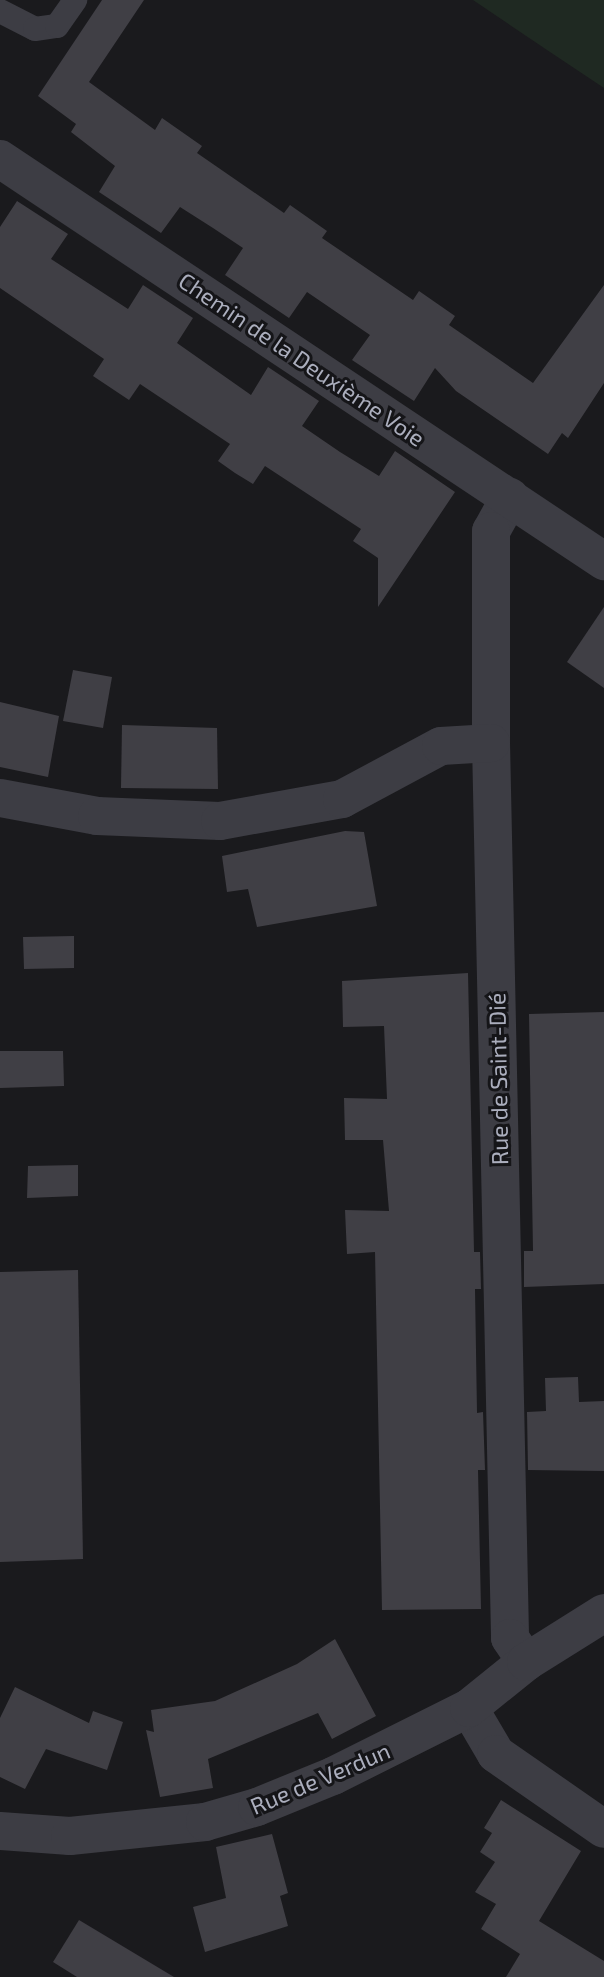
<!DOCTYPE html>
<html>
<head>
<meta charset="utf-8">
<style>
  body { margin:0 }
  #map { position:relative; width:604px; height:1977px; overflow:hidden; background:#1a1a1d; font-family:"Exo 2",sans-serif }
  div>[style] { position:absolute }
  .green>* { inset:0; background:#1f2922 }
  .building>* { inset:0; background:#403f45 }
  .service>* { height:24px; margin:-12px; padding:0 12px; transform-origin:12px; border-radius:12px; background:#3d3d44 }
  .minor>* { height:38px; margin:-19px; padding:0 19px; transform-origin:19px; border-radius:19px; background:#3d3d44 }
  .tertiary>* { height:38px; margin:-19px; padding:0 19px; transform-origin:19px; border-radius:19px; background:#3d3d44 }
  span { translate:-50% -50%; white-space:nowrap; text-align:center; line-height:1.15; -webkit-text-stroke:6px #151518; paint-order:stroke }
  .street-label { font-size:23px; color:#abaebd }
</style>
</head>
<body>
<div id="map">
  <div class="green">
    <div style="clip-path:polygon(473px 0,604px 0,604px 88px,547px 50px)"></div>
  </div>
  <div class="building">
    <div style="clip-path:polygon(102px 0,144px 0,89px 82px,155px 130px,162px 118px,202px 146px,197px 153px,284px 213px,290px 205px,327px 231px,322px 238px,413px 300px,419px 291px,455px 316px,449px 325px,533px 383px,604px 285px,604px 383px,568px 438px,562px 433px,548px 454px,456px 391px,435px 368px,414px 401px,352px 360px,370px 335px,307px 292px,289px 318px,225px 275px,243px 248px,213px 228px,180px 207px,161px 233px,99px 192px,115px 166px,71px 132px,76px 124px,38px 96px)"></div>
    <div style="clip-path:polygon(17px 201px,68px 234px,51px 259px,128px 309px,143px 285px,193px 318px,177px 343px,251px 395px,268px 367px,319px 401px,302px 426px,340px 452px,379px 476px,395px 451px,455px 492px,378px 607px,378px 558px,353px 541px,361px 529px,265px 466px,253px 484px,235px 473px,218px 461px,230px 444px,140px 384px,129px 400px,93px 376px,104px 359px,0 288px,0 227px)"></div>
    <div style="clip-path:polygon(604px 607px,604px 688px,567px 662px)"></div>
    <div style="clip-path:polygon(73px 670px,112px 677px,103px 728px,63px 721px)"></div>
    <div style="clip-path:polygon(0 702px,59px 716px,48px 777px,0 767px)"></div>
    <div style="clip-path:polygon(122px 725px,217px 728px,218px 789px,121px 788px)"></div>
    <div style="clip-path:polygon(345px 831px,364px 832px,377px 906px,257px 927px,248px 889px,227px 892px,222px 856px)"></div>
    <div style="clip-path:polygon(74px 936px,74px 968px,24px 969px,23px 937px)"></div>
    <div style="clip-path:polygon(468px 973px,474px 1252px,480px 1252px,481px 1289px,475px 1289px,477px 1413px,483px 1412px,485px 1470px,478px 1470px,481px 1609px,382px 1610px,375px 1252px,347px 1254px,345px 1210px,389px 1211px,383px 1140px,345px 1140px,344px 1098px,387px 1099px,384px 1026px,343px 1027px,342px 981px)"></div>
    <div style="clip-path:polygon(604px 1012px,604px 1284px,524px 1287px,524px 1251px,533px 1251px,529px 1014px)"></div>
    <div style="clip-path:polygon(0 1051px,63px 1051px,64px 1086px,0 1088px)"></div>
    <div style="clip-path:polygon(78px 1165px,78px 1196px,27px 1198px,28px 1166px)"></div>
    <div style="clip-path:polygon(78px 1270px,83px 1559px,0 1562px,0 1272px)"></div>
    <div style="clip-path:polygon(578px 1377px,579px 1402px,604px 1401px,604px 1471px,528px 1470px,527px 1412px,546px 1411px,545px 1378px)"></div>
    <div style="clip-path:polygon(335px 1639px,376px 1716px,332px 1739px,318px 1713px,208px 1759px,213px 1788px,160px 1797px,146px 1730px,154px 1732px,151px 1710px,215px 1701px,297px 1664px)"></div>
    <div style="clip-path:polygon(15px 1687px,89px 1723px,93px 1711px,123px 1722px,107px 1770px,46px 1749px,25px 1789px,0 1777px,0 1718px)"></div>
    <div style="clip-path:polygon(501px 1800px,581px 1851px,539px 1921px,604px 1961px,604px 1977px,506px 1977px,520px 1954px,481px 1929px,496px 1904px,475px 1892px,495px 1862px,480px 1852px,492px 1833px,484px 1828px)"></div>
    <div style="clip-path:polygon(272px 1834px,288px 1893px,280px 1896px,288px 1926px,205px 1952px,193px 1907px,226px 1898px,216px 1847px)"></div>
    <div style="clip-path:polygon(79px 1920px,174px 1977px,77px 1977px,53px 1962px)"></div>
  </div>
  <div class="service">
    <div style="left:0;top:11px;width:39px;rotate:27deg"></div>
    <div style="left:35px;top:29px;width:22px;rotate:-8deg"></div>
    <div style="left:57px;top:26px;width:32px;rotate:-55deg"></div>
  </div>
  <div class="minor">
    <div style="left:510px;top:497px;width:39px;rotate:119deg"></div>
    <div style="left:491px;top:531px;width:212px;rotate:90deg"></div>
    <div style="left:491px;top:743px;width:895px;rotate:88.78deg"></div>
    <div style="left:510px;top:1638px;width:29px;rotate:56deg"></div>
    <div style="left:0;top:798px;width:99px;rotate:10.5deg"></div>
    <div style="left:97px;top:816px;width:123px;rotate:2.3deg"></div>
    <div style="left:220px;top:821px;width:124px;rotate:-10.2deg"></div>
    <div style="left:342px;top:799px;width:112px;rotate:-28.2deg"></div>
    <div style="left:441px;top:746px;width:50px;rotate:-3.4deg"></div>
    <div style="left:469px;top:1708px;width:53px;rotate:59.6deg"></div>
    <div style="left:496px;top:1754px;width:131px;rotate:34.8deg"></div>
    <div style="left:0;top:1831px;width:70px;rotate:4.1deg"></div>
    <div style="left:70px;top:1836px;width:136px;rotate:-5.9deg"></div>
    <div style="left:205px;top:1822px;width:54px;rotate:-16.1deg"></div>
    <div style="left:257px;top:1807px;width:82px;rotate:-22.2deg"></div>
    <div style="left:333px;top:1776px;width:152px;rotate:-26.6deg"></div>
    <div style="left:469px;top:1708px;width:73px;rotate:-38.9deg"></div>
    <div style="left:526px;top:1662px;width:92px;rotate:-32.1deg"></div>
  </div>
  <div class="tertiary">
    <div style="left:0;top:159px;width:726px;rotate:33.65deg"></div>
  </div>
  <div class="street-label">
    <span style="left:302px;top:359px;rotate:34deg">Chemin de la Deuxième Voie</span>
    <span style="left:498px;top:1079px;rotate:-91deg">Rue de Saint-Dié</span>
    <span style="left:320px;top:1778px;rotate:-23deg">Rue de Verdun</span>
  </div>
</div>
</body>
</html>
